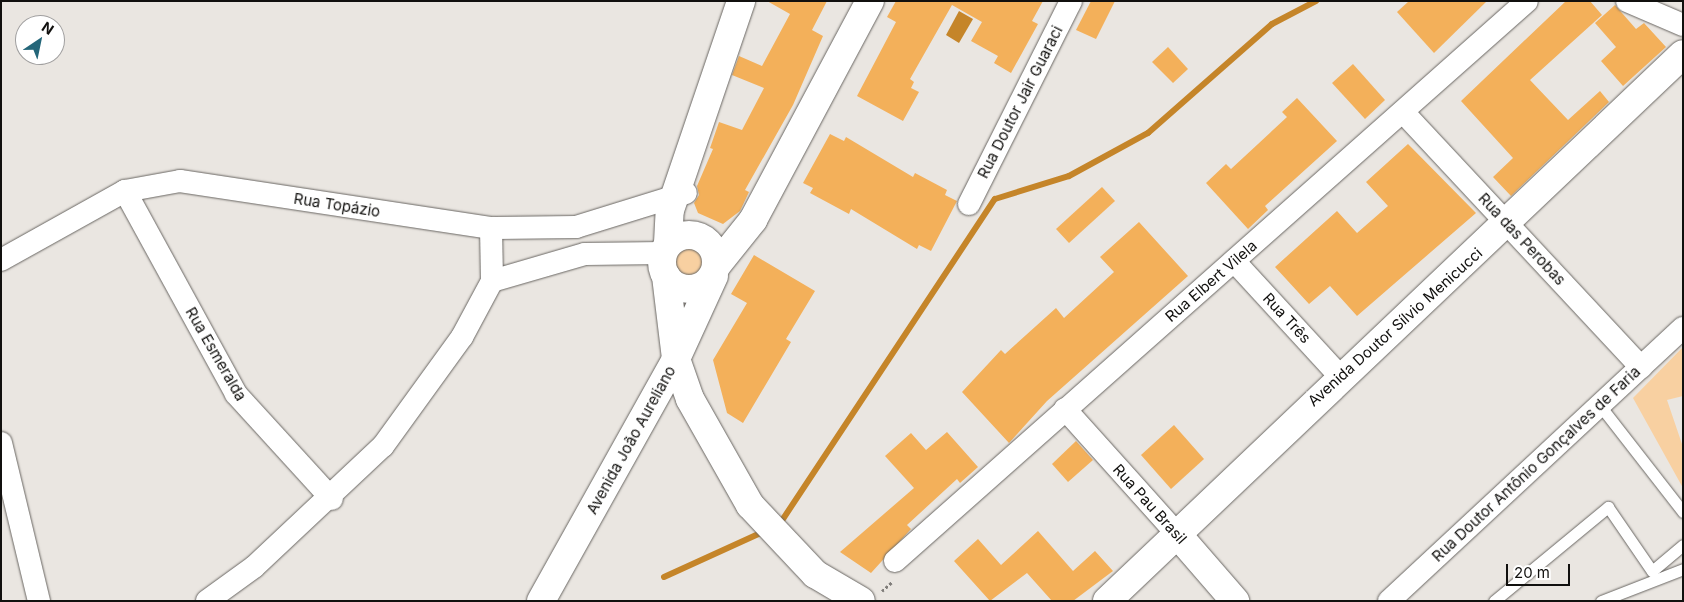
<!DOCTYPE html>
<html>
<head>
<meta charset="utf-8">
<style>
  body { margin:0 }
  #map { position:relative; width:1684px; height:602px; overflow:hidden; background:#eae6e1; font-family:Inter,sans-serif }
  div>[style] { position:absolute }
  .green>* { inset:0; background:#f8d0a1 }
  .round { border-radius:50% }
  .water>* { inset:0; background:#c58529 }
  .stream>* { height:6px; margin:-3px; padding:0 3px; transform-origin:3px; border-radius:3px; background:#c58529 }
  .building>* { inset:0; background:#f3b05a }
  .path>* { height:3px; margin-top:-1.5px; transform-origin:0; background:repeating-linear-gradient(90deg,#807d7a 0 2.5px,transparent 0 5px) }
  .roads { filter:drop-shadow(0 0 1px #696662) drop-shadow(0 0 1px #696662) }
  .lane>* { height:11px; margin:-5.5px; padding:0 5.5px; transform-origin:5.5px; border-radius:5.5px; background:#fff }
  .street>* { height:22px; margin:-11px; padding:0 11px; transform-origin:11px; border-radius:11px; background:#fff }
  .secondary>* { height:28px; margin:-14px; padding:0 14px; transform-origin:14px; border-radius:14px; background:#fff }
  .secondary>.ring { margin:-14px; padding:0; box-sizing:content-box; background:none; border:28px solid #fff; border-radius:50% }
  span { translate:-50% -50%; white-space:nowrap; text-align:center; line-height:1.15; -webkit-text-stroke:4px #fff; paint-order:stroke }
  .street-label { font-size:15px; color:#11100e }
  .frame { position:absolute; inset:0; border:2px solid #11100e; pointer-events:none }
  .north { position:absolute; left:15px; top:15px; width:50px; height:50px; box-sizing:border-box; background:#fff; border:1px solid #a09f9f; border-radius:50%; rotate:34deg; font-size:14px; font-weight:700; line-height:20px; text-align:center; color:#11100e }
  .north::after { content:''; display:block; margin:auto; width:18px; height:22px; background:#246679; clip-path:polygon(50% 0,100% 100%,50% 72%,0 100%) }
  .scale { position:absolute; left:1506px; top:564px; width:64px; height:22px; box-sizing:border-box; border:2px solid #11100e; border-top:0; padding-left:6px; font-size:15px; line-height:18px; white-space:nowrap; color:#11100e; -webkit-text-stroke:4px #fff; paint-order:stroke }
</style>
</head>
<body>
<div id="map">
  <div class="green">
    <div class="round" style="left:672px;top:246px;width:34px;height:34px"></div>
    <div style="clip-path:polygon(1683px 347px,1683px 396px,1667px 400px,1683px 447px,1683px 488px,1633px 398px)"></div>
  </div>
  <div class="water">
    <div style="clip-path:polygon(959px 11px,973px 19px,959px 43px,946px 35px)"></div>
  </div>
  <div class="stream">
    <div style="left:779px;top:525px;width:391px;rotate:-56.5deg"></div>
    <div style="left:995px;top:199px;width:77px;rotate:-17.3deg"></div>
    <div style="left:1069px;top:176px;width:90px;rotate:-28.6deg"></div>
    <div style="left:1148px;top:133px;width:165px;rotate:-41.3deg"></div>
    <div style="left:1272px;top:24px;width:50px;rotate:-27.6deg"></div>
    <div style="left:664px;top:577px;width:111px;rotate:-24.5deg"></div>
  </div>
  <div class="building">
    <div style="clip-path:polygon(767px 1px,827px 1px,812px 30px,823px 36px,793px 105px,745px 190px,749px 192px,740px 211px,723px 224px,698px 213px,694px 203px,699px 195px,697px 186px,713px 149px,710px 148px,719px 122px,742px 130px,764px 88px,732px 75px,739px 56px,762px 66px,790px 14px)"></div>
    <div style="clip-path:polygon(896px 1px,1043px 1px,1032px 21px,1038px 24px,1011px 73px,994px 63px,998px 56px,971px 41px,982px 22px,952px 5px,910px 79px,914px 82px,911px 88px,919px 92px,903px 121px,857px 96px,896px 22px,887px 17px)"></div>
    <div style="clip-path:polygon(1091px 1px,1115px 1px,1096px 39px,1076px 30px)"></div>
    <div style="clip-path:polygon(1409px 1px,1487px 1px,1434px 53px,1397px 12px)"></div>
    <div style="clip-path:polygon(1566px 1px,1590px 1px,1602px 15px,1530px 80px,1568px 120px,1600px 91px,1609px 102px,1511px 196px,1493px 177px,1513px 158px,1461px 101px)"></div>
    <div style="clip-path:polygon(1615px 5px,1636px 29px,1644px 23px,1666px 47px,1623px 86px,1601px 61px,1616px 47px,1595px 23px)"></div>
    <div style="clip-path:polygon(1168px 47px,1188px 69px,1173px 83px,1152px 62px)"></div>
    <div style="clip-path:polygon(1353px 64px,1385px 100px,1365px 119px,1332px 83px)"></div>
    <div style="clip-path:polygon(1297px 98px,1337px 141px,1265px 206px,1268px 210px,1248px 229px,1206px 183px,1226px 164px,1231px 169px,1258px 144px,1287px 117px,1282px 112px)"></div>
    <div style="clip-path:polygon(830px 134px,844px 141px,846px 137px,913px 177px,915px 173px,947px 190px,945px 195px,957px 201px,931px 251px,919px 245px,917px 249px,851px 209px,849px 214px,810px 193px,813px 188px,803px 183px)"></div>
    <div style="clip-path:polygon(1408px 144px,1476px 213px,1357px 316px,1330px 286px,1309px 304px,1275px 267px,1337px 211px,1357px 233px,1388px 206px,1366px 182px)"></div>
    <div style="clip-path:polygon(1102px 187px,1115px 201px,1069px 243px,1056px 229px)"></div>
    <div style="clip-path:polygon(1139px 222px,1188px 276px,1047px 401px,1009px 443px,962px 392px,1001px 350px,1005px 354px,1056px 308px,1064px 318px,1114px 272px,1100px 257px)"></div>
    <div style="clip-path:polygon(754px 255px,815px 291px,786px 339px,791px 342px,743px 423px,727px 413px,713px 360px,747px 303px,731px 294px)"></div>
    <div style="clip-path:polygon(1174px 425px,1204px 459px,1171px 489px,1141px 455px)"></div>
    <div style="clip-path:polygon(947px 432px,978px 467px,960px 483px,957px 479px,907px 525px,911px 529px,871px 573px,840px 552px,914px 488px,885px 456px,911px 433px,926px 450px)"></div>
    <div style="clip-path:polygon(1076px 441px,1093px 460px,1068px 482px,1052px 464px)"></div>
    <div style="clip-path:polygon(1038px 531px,1073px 571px,1095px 551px,1113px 571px,1073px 601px,1052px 601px,1027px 573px,990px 601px,954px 561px,978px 539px,1001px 565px)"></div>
  </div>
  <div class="path">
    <div style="left:882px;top:591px;width:13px;rotate:-42deg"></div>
  </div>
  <div class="roads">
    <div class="lane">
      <div style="left:1598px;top:403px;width:138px;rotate:52.1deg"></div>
      <div style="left:1494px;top:601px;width:148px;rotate:-39.5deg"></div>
      <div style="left:1608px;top:507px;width:78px;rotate:55.5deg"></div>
      <div style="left:1652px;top:571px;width:40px;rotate:-40deg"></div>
      <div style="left:1601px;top:601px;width:88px;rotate:-21.3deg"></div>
    </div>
    <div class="street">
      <div style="left:1627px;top:1px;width:61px;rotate:23.2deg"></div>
      <div style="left:1403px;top:112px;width:349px;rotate:47deg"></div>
      <div style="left:125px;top:191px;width:231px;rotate:61.3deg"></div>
      <div style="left:236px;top:394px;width:142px;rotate:47.6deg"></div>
      <div style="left:969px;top:204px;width:227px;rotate:-63.3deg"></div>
      <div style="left:491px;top:228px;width:53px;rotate:88.9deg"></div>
      <div style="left:1px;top:260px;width:142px;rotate:-29.1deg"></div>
      <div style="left:125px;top:191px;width:56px;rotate:-10.3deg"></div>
      <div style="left:180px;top:181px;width:315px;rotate:8.6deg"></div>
      <div style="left:491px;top:228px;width:85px;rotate:-0.7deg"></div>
      <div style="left:576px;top:227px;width:115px;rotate:-17.2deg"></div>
      <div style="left:1234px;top:261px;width:155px;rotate:47.4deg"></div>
      <div style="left:1065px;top:409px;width:168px;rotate:48.1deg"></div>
      <div style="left:1px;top:443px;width:163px;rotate:76.5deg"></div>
      <div style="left:895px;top:561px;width:844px;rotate:-41.54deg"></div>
      <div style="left:207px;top:601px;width:58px;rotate:-35.9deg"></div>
      <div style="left:254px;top:567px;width:177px;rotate:-43.2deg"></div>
      <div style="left:383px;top:446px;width:135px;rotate:-54.1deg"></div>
      <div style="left:462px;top:337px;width:64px;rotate:-61.8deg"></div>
      <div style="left:492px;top:281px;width:97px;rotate:-16.2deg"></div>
      <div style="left:585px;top:254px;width:78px;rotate:-0.7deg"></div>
      <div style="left:1389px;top:601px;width:401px;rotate:-42.9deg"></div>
    </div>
    <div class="secondary">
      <div class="ring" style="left:662px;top:235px;width:26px;height:26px"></div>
      <div style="left:668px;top:243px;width:33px;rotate:-87deg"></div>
      <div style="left:670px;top:210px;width:221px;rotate:-71.2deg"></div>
      <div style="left:717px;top:265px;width:58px;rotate:-51.3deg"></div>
      <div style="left:753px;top:220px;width:248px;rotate:-61.9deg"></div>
      <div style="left:666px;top:276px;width:84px;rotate:83.1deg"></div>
      <div style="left:676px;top:359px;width:42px;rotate:70.7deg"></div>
      <div style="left:690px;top:399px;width:122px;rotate:60.5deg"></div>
      <div style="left:750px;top:505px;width:95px;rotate:46.7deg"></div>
      <div style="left:815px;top:574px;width:53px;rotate:30.4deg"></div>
      <div style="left:1177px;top:534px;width:89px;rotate:49.1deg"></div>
      <div style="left:541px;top:601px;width:277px;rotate:-60.8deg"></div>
      <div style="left:676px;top:359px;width:91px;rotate:-65.4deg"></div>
      <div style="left:1107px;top:601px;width:794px;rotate:-43.52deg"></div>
    </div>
  </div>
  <div class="street-label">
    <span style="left:1020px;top:102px;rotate:-63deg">Rua Doutor Jair Guaraci</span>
    <span style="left:337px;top:205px;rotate:9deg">Rua Topázio</span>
    <span style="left:1522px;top:239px;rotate:47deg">Rua das Perobas</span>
    <span style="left:1211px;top:281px;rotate:-41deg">Rua Elbert Vilela</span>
    <span style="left:1287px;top:318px;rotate:47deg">Rua Três</span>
    <span style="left:1395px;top:327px;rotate:-42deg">Avenida Doutor Sílvio Menicucci</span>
    <span style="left:216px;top:354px;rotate:60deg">Rua Esmeralda</span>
    <span style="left:631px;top:440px;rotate:-61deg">Avenida João Aureliano</span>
    <span style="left:1536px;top:464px;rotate:-43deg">Rua Doutor Antônio Gonçalves de Faria</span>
    <span style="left:1150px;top:504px;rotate:48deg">Rua Pau Brasil</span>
  </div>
  <div class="frame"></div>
  <div class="north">N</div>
  <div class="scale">20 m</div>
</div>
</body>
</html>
